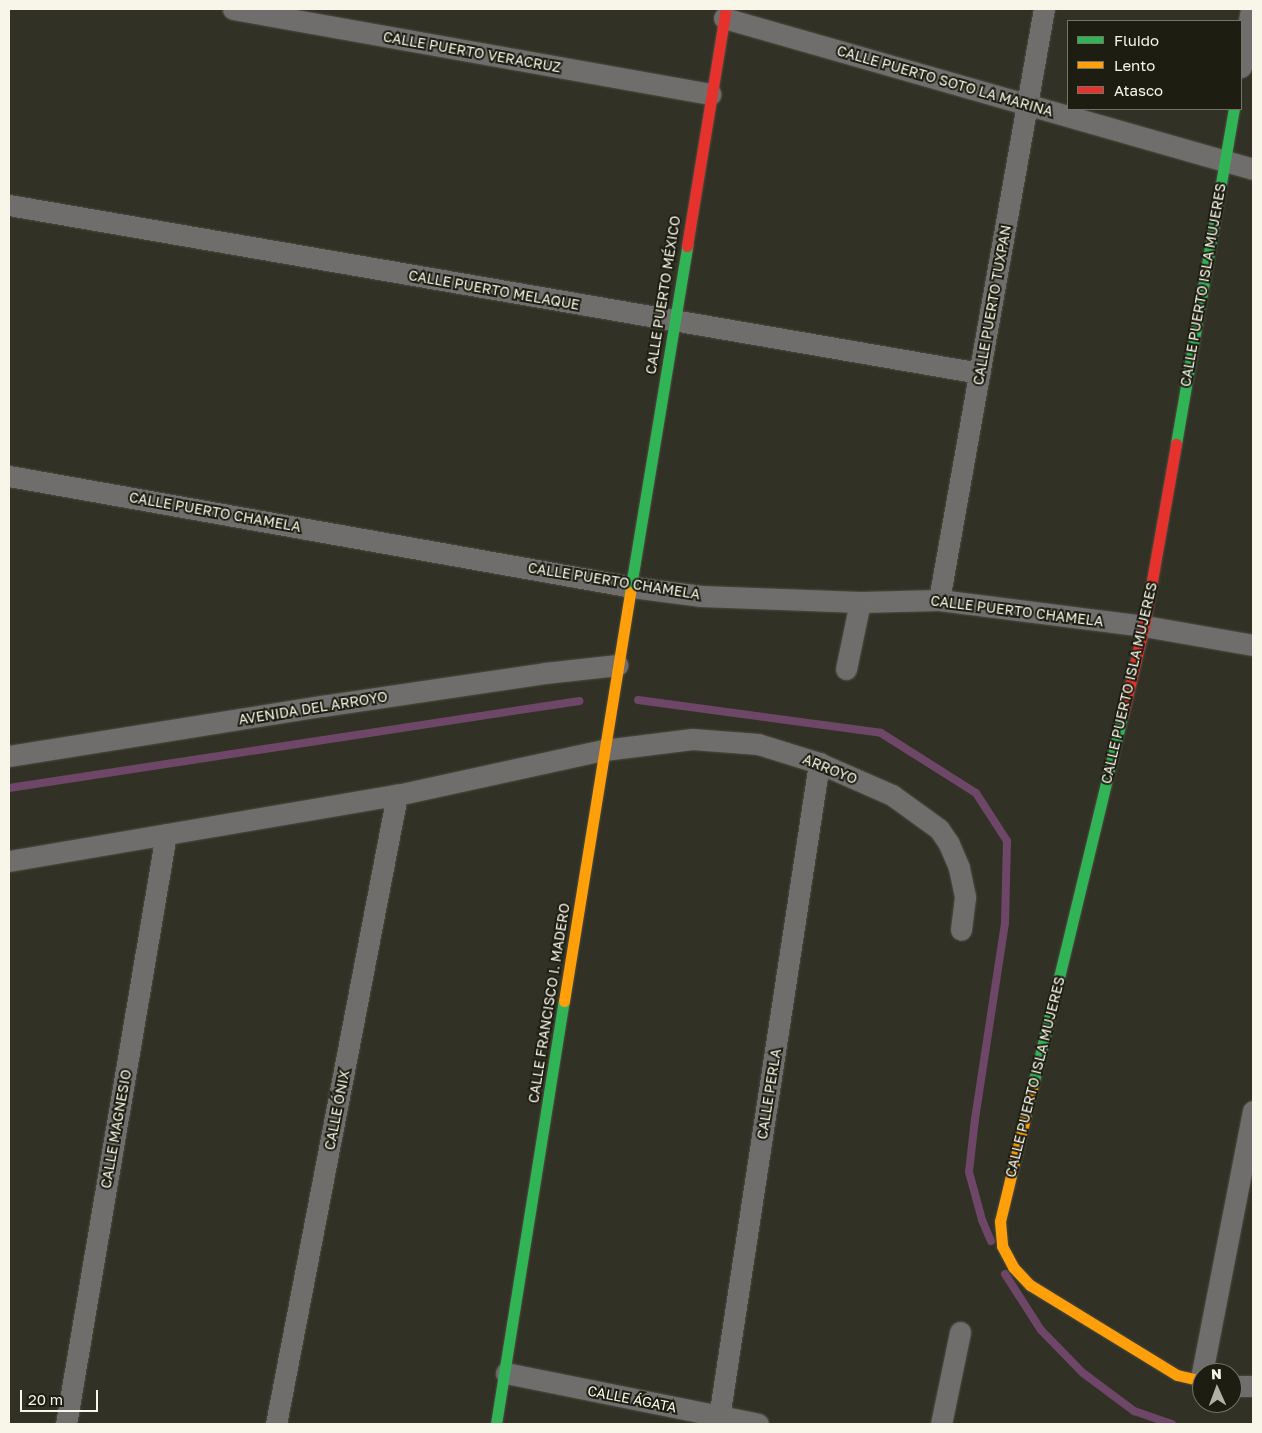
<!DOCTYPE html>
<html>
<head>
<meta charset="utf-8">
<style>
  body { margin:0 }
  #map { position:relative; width:1262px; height:1433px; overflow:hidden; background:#323125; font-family:"Golos Text",sans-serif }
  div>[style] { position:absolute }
  .stream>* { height:8px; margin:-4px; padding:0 4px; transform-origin:4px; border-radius:4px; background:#6e4667 }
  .roads { filter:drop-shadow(0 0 1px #4d4c41) drop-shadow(0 0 1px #4d4c41) }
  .street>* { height:21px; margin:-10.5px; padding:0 10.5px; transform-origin:10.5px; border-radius:10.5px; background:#706d6d }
  .fast>* { height:11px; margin:-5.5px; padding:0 5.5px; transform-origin:5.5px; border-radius:5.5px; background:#30b455 }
  .slow>* { height:11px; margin:-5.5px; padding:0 5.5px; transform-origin:5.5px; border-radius:5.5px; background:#ff9f0a }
  .jam>* { height:11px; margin:-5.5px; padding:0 5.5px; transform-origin:5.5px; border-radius:5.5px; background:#e5322d }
  span { translate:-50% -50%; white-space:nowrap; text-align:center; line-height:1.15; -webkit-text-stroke:4px #1d1d12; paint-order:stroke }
  .street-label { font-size:14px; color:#f7f6e8 }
  .frame { position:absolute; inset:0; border:10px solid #f7f6e8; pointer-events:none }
  .legend { position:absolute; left:1067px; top:20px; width:175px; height:90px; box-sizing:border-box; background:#1d1d12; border:1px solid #747468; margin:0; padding:6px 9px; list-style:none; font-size:15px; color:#f7f6e8 }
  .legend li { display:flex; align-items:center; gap:10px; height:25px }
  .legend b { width:25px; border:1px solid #747468 }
  .north { position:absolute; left:1192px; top:1363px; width:50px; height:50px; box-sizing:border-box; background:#1d1d12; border:1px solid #747468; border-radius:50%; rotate:358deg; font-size:14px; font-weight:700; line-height:20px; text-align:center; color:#f7f6e8 }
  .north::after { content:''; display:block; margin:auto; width:18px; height:22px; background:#b2b1a4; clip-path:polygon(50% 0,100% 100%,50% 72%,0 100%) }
  .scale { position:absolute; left:20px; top:1390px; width:78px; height:22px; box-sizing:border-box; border:2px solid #f7f6e8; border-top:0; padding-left:6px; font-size:15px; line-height:18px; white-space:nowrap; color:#f7f6e8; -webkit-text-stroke:4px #1d1d12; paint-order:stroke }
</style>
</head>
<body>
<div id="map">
  <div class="stream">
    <div style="left:638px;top:700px;width:245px;rotate:7.7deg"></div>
    <div style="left:881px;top:733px;width:112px;rotate:32.3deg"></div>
    <div style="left:976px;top:793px;width:57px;rotate:57.1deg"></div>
    <div style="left:1007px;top:841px;width:82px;rotate:91.4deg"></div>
    <div style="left:1005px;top:923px;width:198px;rotate:98.7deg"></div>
    <div style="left:975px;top:1119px;width:53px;rotate:96.5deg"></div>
    <div style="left:969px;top:1172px;width:50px;rotate:74.8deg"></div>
    <div style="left:982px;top:1220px;width:23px;rotate:67deg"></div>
    <div style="left:9px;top:788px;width:577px;rotate:-8.68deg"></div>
    <div style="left:1005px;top:1274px;width:67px;rotate:57.3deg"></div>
    <div style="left:1041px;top:1330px;width:60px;rotate:45.7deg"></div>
    <div style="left:1083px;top:1373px;width:64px;rotate:36.7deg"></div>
    <div style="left:1134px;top:1411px;width:40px;rotate:18.9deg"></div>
  </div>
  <div class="roads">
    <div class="street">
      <div style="left:233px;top:9px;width:485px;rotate:10.1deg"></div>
      <div style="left:724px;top:18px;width:550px;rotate:15.93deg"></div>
      <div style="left:1241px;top:67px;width:59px;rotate:-80.2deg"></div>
      <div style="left:9px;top:205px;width:985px;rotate:9.82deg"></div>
      <div style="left:9px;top:476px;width:633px;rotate:10.1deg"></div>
      <div style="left:632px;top:587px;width:70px;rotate:7.4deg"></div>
      <div style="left:701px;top:596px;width:159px;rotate:2.2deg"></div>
      <div style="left:860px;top:602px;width:79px;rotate:-1.5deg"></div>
      <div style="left:939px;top:600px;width:207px;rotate:7.2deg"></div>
      <div style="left:1144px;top:626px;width:111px;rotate:9.9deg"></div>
      <div style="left:939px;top:600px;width:600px;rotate:-79.93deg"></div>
      <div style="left:846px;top:669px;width:68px;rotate:-78.2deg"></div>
      <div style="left:9px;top:756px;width:317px;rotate:-9.1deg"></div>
      <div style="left:322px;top:706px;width:225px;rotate:-8.4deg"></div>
      <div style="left:545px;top:673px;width:73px;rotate:-6.3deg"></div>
      <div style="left:9px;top:861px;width:394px;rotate:-9.7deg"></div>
      <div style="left:397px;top:795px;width:212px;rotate:-12.3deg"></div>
      <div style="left:604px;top:750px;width:89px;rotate:-7.1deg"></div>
      <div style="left:692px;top:739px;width:66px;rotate:4.3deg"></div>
      <div style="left:758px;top:744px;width:64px;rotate:17.3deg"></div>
      <div style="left:819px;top:763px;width:80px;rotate:23.7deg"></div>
      <div style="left:892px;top:795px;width:58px;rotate:35.9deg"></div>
      <div style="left:939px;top:829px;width:18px;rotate:56deg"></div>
      <div style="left:949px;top:844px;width:26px;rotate:67deg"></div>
      <div style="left:959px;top:868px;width:30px;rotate:78deg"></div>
      <div style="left:965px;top:897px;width:33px;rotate:97deg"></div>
      <div style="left:506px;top:1373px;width:257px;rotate:11.4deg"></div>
      <div style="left:1202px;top:1373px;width:267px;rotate:-79deg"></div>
      <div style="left:1232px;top:1386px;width:21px"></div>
      <div style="left:66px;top:1424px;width:598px;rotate:-80.38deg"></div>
      <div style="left:276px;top:1424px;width:641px;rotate:-79.11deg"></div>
      <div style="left:718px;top:1424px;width:669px;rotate:-81.31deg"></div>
      <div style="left:941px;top:1424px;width:94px;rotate:-78.3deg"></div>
    </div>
    <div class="fast">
      <div style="left:1176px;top:444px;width:340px;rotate:-80.2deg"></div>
      <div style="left:630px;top:592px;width:351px;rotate:-80.6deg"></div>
      <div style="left:1032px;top:1089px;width:386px;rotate:-76.4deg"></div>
      <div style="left:496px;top:1424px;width:428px;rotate:-80.9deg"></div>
    </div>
    <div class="slow">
      <div style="left:564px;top:1001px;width:414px;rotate:-80.8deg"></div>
      <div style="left:1032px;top:1089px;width:136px;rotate:103.6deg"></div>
      <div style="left:1000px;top:1221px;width:25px;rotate:85deg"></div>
      <div style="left:1002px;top:1246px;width:24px;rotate:62deg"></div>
      <div style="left:1013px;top:1267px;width:25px;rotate:47deg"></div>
      <div style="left:1030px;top:1285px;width:172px;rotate:31.5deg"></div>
      <div style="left:1177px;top:1375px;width:26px;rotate:13deg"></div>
    </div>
    <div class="jam">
      <div style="left:687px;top:246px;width:240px;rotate:-80.7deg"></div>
      <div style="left:1123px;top:714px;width:90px;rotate:-76.6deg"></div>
      <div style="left:1144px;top:626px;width:185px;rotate:-80deg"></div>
    </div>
  </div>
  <div class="street-label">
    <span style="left:472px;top:52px;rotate:10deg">CALLE PUERTO VERACRUZ</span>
    <span style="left:945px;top:81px;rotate:16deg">CALLE PUERTO SOTO LA MARINA</span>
    <span style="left:1203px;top:285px;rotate:-80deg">CALLE PUERTO ISLA MUJERES</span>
    <span style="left:494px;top:290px;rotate:10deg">CALLE PUERTO MELAQUE</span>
    <span style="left:663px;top:295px;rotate:-81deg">CALLE PUERTO MÉXICO</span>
    <span style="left:992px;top:305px;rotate:-80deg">CALLE PUERTO TUXPAN</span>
    <span style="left:215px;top:512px;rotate:10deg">CALLE PUERTO CHAMELA</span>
    <span style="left:614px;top:581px;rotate:9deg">CALLE PUERTO CHAMELA</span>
    <span style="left:1017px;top:611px;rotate:7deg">CALLE PUERTO CHAMELA</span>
    <span style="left:1129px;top:683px;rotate:-77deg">CALLE PUERTO ISLA MUJERES</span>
    <span style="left:313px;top:708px;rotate:-9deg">AVENIDA DEL ARROYO</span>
    <span style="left:830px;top:769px;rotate:22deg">ARROYO</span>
    <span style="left:549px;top:1003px;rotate:-81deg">CALLE FRANCISCO I. MADERO</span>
    <span style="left:1035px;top:1077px;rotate:-76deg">CALLE PUERTO ISLA MUJERES</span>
    <span style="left:769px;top:1094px;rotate:-81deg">CALLE PERLA</span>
    <span style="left:337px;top:1110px;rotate:-79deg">CALLE ÓNIX</span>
    <span style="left:116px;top:1129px;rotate:-80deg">CALLE MAGNESIO</span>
    <span style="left:632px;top:1399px;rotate:11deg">CALLE ÁGATA</span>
  </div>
  <div class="frame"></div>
  <ul class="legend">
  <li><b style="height:6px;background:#30b455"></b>Fluido</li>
  <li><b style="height:6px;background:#ff9f0a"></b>Lento</li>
  <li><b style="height:6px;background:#e5322d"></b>Atasco</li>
  </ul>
  <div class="north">N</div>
  <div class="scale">20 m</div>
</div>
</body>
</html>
